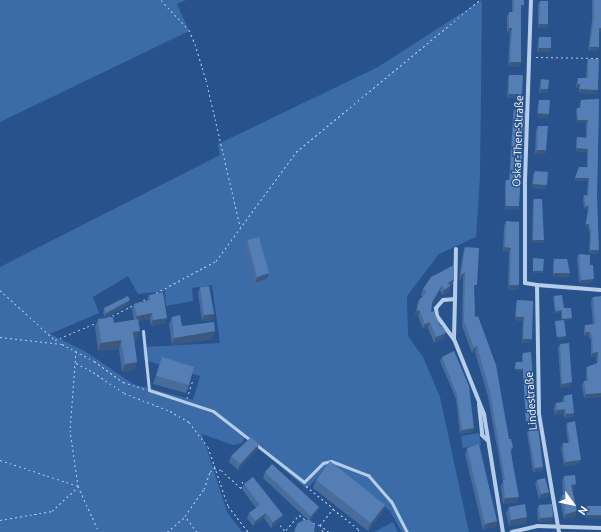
<!DOCTYPE html>
<html>
<head>
<meta charset="utf-8">
<style>
  body { margin:0 }
  #map { position:relative; width:601px; height:532px; overflow:hidden; background:#27528c; font-family:Ubuntu,sans-serif }
  div>[style] { position:absolute }
  .green>* { inset:0; background:#3c6ca8 }
  .path>* { height:1px; margin-top:-0.5px; transform-origin:0; background:repeating-linear-gradient(90deg,#b6cdea 0 2px,transparent 0 5px) }
  .service>* { height:3px; margin:-1.5px; padding:0 1.5px; transform-origin:1.5px; border-radius:1.5px; background:#b6cdea }
  .minor>* { height:4px; margin:-2px; padding:0 2px; transform-origin:2px; border-radius:2px; background:#b6cdea }
  .wall>* { inset:0; background:#486c9b }
  .shaded-wall>* { inset:0; background:#3b587e }
  .building>* { inset:0; background:#547eb4 }
  span { translate:-50% -50%; white-space:nowrap; text-align:center; line-height:1.15; -webkit-text-stroke:3px #27528c; paint-order:stroke }
  .street-label { font-size:11px; color:#fff }
  .north { position:absolute; left:553px; top:484px; width:40px; height:40px; -webkit-text-stroke:3px #27528c; paint-order:stroke; rotate:123deg; font-size:11px; font-weight:700; line-height:16px; text-align:center; color:#fff }
  .north::after { content:''; display:block; margin:auto; width:14px; height:18px; background:#fff; clip-path:polygon(50% 0,100% 100%,50% 72%,0 100%) }
</style>
</head>
<body>
<div id="map">
  <div class="green">
    <div style="clip-path:polygon(0 0,186px 0,177px 4px,189px 31px,0 122px)"></div>
    <div style="clip-path:polygon(evenodd,482px 0,480px 177px,476px 237px,439px 254px,407px 296px,408px 336px,423px 357px,440px 397px,469px 532px,402px 532px,390px 511px,328px 465px,307px 489px,245px 437px,242px 443px,233px 445px,202px 434px,227px 512px,242px 532px,0 532px,0 267px,220px 155px,218px 144px,378px 67px,482px 0,128px 276px,138px 294px,165px 291px,166px 306px,193px 301px,192px 288px,212px 285px,220px 343px,143px 347px,144px 360px,200px 376px,193px 400px,133px 384px,86px 352px,50px 334px,99px 313px,93px 297px,128px 276px)"></div>
    <div style="clip-path:polygon(479px 433px,481px 445px,463px 448px,461px 436px)"></div>
    <div style="clip-path:polygon(393px 522px,398px 532px,374px 532px)"></div>
  </div>
  <div class="path">
    <div style="left:161px;top:0;width:41px;rotate:47deg"></div>
    <div style="left:189px;top:30px;width:15px;rotate:67deg"></div>
    <div style="left:195px;top:44px;width:38px;rotate:73deg"></div>
    <div style="left:206px;top:80px;width:150px;rotate:76.9deg"></div>
    <div style="left:536px;top:57px;width:65px;rotate:0.9deg"></div>
    <div style="left:0;top:290px;width:74px;rotate:42.3deg"></div>
    <div style="left:55px;top:340px;width:44px;rotate:-22.5deg"></div>
    <div style="left:156px;top:293px;width:68px;rotate:-28.1deg"></div>
    <div style="left:216px;top:261px;width:135px;rotate:-53.7deg"></div>
    <div style="left:296px;top:152px;width:239px;rotate:-39.6deg"></div>
    <div style="left:139px;top:303px;width:10px;rotate:-29deg"></div>
    <div style="left:108px;top:318px;width:29px;rotate:-27deg"></div>
    <div style="left:0;top:337px;width:62px;rotate:6.4deg"></div>
    <div style="left:62px;top:344px;width:36px;rotate:28deg"></div>
    <div style="left:94px;top:361px;width:36px;rotate:36deg"></div>
    <div style="left:123px;top:382px;width:23px;rotate:18deg"></div>
    <div style="left:76px;top:351px;width:79px;rotate:94.3deg"></div>
    <div style="left:70px;top:430px;width:57px;rotate:81.9deg"></div>
    <div style="left:78px;top:486px;width:51px;rotate:65.5deg"></div>
    <div style="left:76px;top:363px;width:19px;rotate:28deg"></div>
    <div style="left:93px;top:372px;width:37px;rotate:34deg"></div>
    <div style="left:124px;top:393px;width:49px;rotate:21.4deg"></div>
    <div style="left:170px;top:411px;width:22px;rotate:30deg"></div>
    <div style="left:189px;top:422px;width:31px;rotate:53deg"></div>
    <div style="left:208px;top:447px;width:62px;rotate:71.3deg"></div>
    <div style="left:228px;top:506px;width:33px;rotate:52deg"></div>
    <div style="left:187px;top:398px;width:19px;rotate:-72deg"></div>
    <div style="left:0;top:460px;width:82px;rotate:18.4deg"></div>
    <div style="left:306px;top:486px;width:35px;rotate:39deg"></div>
    <div style="left:0;top:520px;width:53px;rotate:-9.8deg"></div>
    <div style="left:52px;top:511px;width:35px;rotate:-43deg"></div>
    <div style="left:313px;top:523px;width:7px;rotate:16deg"></div>
    <div style="left:320px;top:525px;width:8px;rotate:67deg"></div>
    <div style="left:280px;top:525px;width:9px;rotate:49deg"></div>
    <div style="left:286px;top:530px;width:20px;rotate:-49deg"></div>
    <div style="left:299px;top:515px;width:9px;rotate:36deg"></div>
    <div style="left:167px;top:532px;width:23px;rotate:-40deg"></div>
    <div style="left:197px;top:532px;width:20px;rotate:-127deg"></div>
    <div style="left:185px;top:516px;width:33px;rotate:-55deg"></div>
    <div style="left:204px;top:489px;width:18px;rotate:-71deg"></div>
    <div style="left:210px;top:472px;width:6px;rotate:-45deg"></div>
    <div style="left:214px;top:468px;width:7px;rotate:16deg"></div>
    <div style="left:221px;top:470px;width:27px;rotate:42deg"></div>
    <div style="left:241px;top:488px;width:8px;rotate:-76deg"></div>
    <div style="left:329px;top:532px;width:11px;rotate:-142deg"></div>
    <div style="left:320px;top:525px;width:21px;rotate:-51deg"></div>
    <div style="left:333px;top:509px;width:33px;rotate:38deg"></div>
    <div style="left:359px;top:529px;width:4px;rotate:124deg"></div>
  </div>
  <div class="service">
    <div style="left:143px;top:331px;width:59px;rotate:84.2deg"></div>
    <div style="left:149px;top:390px;width:67px;rotate:18.2deg"></div>
    <div style="left:213px;top:411px;width:115px;rotate:38deg"></div>
    <div style="left:304px;top:482px;width:27px;rotate:-45deg"></div>
    <div style="left:323px;top:463px;width:8px;rotate:-14deg"></div>
    <div style="left:331px;top:461px;width:40px;rotate:21deg"></div>
    <div style="left:368px;top:475px;width:35px;rotate:49deg"></div>
    <div style="left:391px;top:501px;width:35px;rotate:63deg"></div>
  </div>
  <div class="minor">
    <div style="left:531px;top:0;width:185px;rotate:91.9deg"></div>
    <div style="left:525px;top:185px;width:98px;rotate:90deg"></div>
    <div style="left:525px;top:283px;width:12px;rotate:9deg"></div>
    <div style="left:537px;top:285px;width:129px;rotate:89.1deg"></div>
    <div style="left:539px;top:414px;width:120px;rotate:80.4deg"></div>
    <div style="left:537px;top:285px;width:64px;rotate:4.5deg"></div>
    <div style="left:455px;top:299px;width:50px;rotate:-88.9deg"></div>
    <div style="left:454px;top:339px;width:40px;rotate:-88.6deg"></div>
    <div style="left:455px;top:299px;width:12px;rotate:175deg"></div>
    <div style="left:443px;top:300px;width:11px;rotate:131deg"></div>
    <div style="left:436px;top:308px;width:8px;rotate:83deg"></div>
    <div style="left:437px;top:316px;width:29px;rotate:54deg"></div>
    <div style="left:454px;top:339px;width:81px;rotate:68.2deg"></div>
    <div style="left:484px;top:414px;width:120px;rotate:80.9deg"></div>
    <div style="left:479px;top:404px;width:31px;rotate:84deg"></div>
    <div style="left:482px;top:435px;width:7px;rotate:45deg"></div>
    <div style="left:512px;top:532px;width:26px;rotate:-13deg"></div>
    <div style="left:537px;top:526px;width:64px;rotate:1.8deg"></div>
  </div>
  <div class="wall">
    <div style="clip-path:polygon(512px 0,524px 0,522px 10px,521px 10px,519px 67px,508px 66px,510px 33px,507px 33px,507px 17px,509px 12px,512px 12px)"></div>
    <div style="clip-path:polygon(592px 0,601px 0,601px 32px,599px 32px,599px 47px,598px 51px,588px 51px,592px 20px)"></div>
    <div style="clip-path:polygon(540px 1px,548px 24px,547px 28px,538px 28px,538px 5px)"></div>
    <div style="clip-path:polygon(539px 37px,551px 48px,549px 52px,537px 52px,538px 41px)"></div>
    <div style="clip-path:polygon(588px 59px,597px 94px,579px 93px,579px 88px,576px 88px,577px 82px,578px 78px,586px 78px,587px 63px)"></div>
    <div style="clip-path:polygon(509px 75px,522px 94px,521px 98px,507px 98px,508px 79px)"></div>
    <div style="clip-path:polygon(541px 79px,547px 93px,539px 93px,540px 84px)"></div>
    <div style="clip-path:polygon(599px 99px,597px 196px,598px 254px,589px 253px,590px 234px,588px 227px,585px 227px,588px 209px,584px 209px,583px 199px,584px 195px,587px 195px,588px 181px,574px 181px,579px 167px,587px 167px,587px 152px,576px 151px,576px 141px,577px 137px,586px 138px,586px 123px,577px 123px,576px 111px,577px 108px,579px 108px,580px 103px,581px 100px)"></div>
    <div style="clip-path:polygon(539px 100px,548px 118px,537px 117px,538px 104px)"></div>
    <div style="clip-path:polygon(514px 110px,519px 206px,518px 210px,505px 210px,505px 184px,506px 180px,509px 180px,513px 114px)"></div>
    <div style="clip-path:polygon(538px 126px,546px 150px,545px 154px,535px 154px,536px 130px)"></div>
    <div style="clip-path:polygon(535px 171px,547px 185px,545px 189px,532px 188px,533px 175px)"></div>
    <div style="clip-path:polygon(534px 199px,543px 243px,532px 242px,533px 201px)"></div>
    <div style="clip-path:polygon(506px 221px,519px 285px,517px 290px,508px 290px,509px 252px,503px 252px,504px 226px)"></div>
    <div style="clip-path:polygon(247px 240px,267px 279px,255px 283px,245px 246px)"></div>
    <div style="clip-path:polygon(465px 247px,474px 290px,475px 317px,509px 439px,513px 447px,511px 452px,517px 502px,503px 504px,501px 486px,503px 481px,488px 397px,475px 352px,472px 353px,462px 326px,463px 277px,459px 280px,463px 253px)"></div>
    <div style="clip-path:polygon(579px 254px,590px 265px,592px 282px,579px 283px,577px 258px)"></div>
    <div style="clip-path:polygon(554px 259px,570px 273px,568px 277px,553px 277px,553px 263px)"></div>
    <div style="clip-path:polygon(454px 279px,452px 285px,450px 286px,448px 292px,442px 295px,440px 290px,432px 305px,431px 312px,444px 338px,434px 343px,428px 328px,423px 329px,418px 316px,415px 316px,417px 306px,419px 300px,423px 296px,421px 295px,423px 289px)"></div>
    <div style="clip-path:polygon(200px 287px,214px 314px,212px 320px,202px 321px,198px 293px)"></div>
    <div style="clip-path:polygon(149px 295px,167px 318px,165px 323px,151px 326px,150px 319px,138px 321px,137px 339px,134px 340px,137px 362px,134px 370px,122px 372px,119px 349px,98px 351px,95px 327px,98px 319px,114px 323px,134px 320px,132px 309px,134px 304px,147px 301px)"></div>
    <div style="clip-path:polygon(554px 296px,564px 308px,571px 320px,564px 320px,566px 338px,557px 339px,555px 323px,555px 321px,562px 321px,561px 312px,555px 313px,553px 298px)"></div>
    <div style="clip-path:polygon(593px 297px,601px 397px,584px 398px,582px 385px,584px 381px,586px 381px,586px 371px,587px 367px,597px 363px,596px 357px,591px 357px,591px 340px,589px 336px,584px 336px,584px 329px,585px 325px,593px 325px,591px 301px)"></div>
    <div style="clip-path:polygon(130px 300px,129px 304px,105px 317px,103px 313px,104px 308px)"></div>
    <div style="clip-path:polygon(517px 300px,533px 301px,531px 342px,522px 343px,523px 321px,515px 320px,516px 303px)"></div>
    <div style="clip-path:polygon(172px 317px,182px 326px,215px 331px,212px 339px,172px 345px,169px 324px)"></div>
    <div style="clip-path:polygon(560px 344px,570px 386px,561px 388px,558px 348px)"></div>
    <div style="clip-path:polygon(523px 353px,536px 420px,535px 422px,526px 423px,523px 371px,515px 371px,516px 362px,522px 362px,522px 355px)"></div>
    <div style="clip-path:polygon(162px 357px,189px 385px,186px 393px,153px 384px)"></div>
    <div style="clip-path:polygon(442px 357px,474px 428px,473px 432px,460px 434px,456px 399px,440px 361px)"></div>
    <div style="clip-path:polygon(564px 396px,574px 413px,573px 417px,564px 418px,564px 413px,555px 415px,554px 407px,556px 403px,563px 402px,562px 400px)"></div>
    <div style="clip-path:polygon(567px 423px,579px 464px,564px 466px,561px 448px,563px 443px,568px 443px,566px 427px)"></div>
    <div style="clip-path:polygon(528px 429px,543px 467px,542px 471px,533px 472px,527px 433px)"></div>
    <div style="clip-path:polygon(467px 448px,497px 521px,495px 527px,483px 530px,465px 454px)"></div>
    <div style="clip-path:polygon(257px 450px,238px 470px,229px 462px,231px 456px)"></div>
    <div style="clip-path:polygon(265px 472px,319px 507px,317px 512px,310px 520px,314px 532px,294px 532px,295px 529px,308px 520px,263px 478px)"></div>
    <div style="clip-path:polygon(564px 476px,574px 490px,572px 490px,577px 511px,575px 517px,564px 519px,560px 500px,562px 495px,563px 495px,562px 482px)"></div>
    <div style="clip-path:polygon(316px 480px,385px 505px,382px 513px,368px 531px,313px 488px)"></div>
    <div style="clip-path:polygon(537px 480px,549px 492px,548px 496px,539px 499px,535px 484px)"></div>
    <div style="clip-path:polygon(244px 484px,281px 520px,271px 528px,264px 518px,253px 526px,247px 518px,249px 513px,256px 508px,242px 489px)"></div>
    <div style="clip-path:polygon(539px 505px,553px 517px,551px 521px,538px 522px,537px 509px)"></div>
    <div style="clip-path:polygon(587px 506px,601px 506px,586px 519px,586px 510px)"></div>
    <div style="clip-path:polygon(509px 507px,527px 517px,525px 523px,509px 526px,506px 513px)"></div>
  </div>
  <div class="shaded-wall">
    <div style="clip-path:polygon(521px 5px,524px 5px,522px 10px,519px 10px)"></div>
    <div style="clip-path:polygon(539px 24px,548px 24px,547px 28px,538px 28px)"></div>
    <div style="clip-path:polygon(509px 28px,512px 28px,510px 33px,507px 33px)"></div>
    <div style="clip-path:polygon(599px 28px,601px 28px,601px 32px,598px 32px)"></div>
    <div style="clip-path:polygon(590px 47px,599px 47px,598px 51px,588px 51px)"></div>
    <div style="clip-path:polygon(539px 48px,551px 48px,549px 52px,537px 52px)"></div>
    <div style="clip-path:polygon(510px 62px,521px 62px,519px 67px,508px 66px)"></div>
    <div style="clip-path:polygon(578px 84px,580px 84px,579px 88px,576px 88px)"></div>
    <div style="clip-path:polygon(541px 89px,548px 89px,547px 93px,539px 93px)"></div>
    <div style="clip-path:polygon(580px 89px,598px 90px,597px 94px,579px 93px)"></div>
    <div style="clip-path:polygon(509px 94px,522px 94px,521px 98px,507px 98px)"></div>
    <div style="clip-path:polygon(538px 113px,549px 114px,548px 118px,537px 117px)"></div>
    <div style="clip-path:polygon(578px 120px,588px 120px,586px 123px,577px 123px)"></div>
    <div style="clip-path:polygon(577px 148px,588px 149px,587px 152px,576px 151px)"></div>
    <div style="clip-path:polygon(537px 150px,546px 150px,545px 154px,535px 154px)"></div>
    <div style="clip-path:polygon(575px 178px,589px 178px,588px 181px,574px 181px)"></div>
    <div style="clip-path:polygon(533px 184px,547px 185px,545px 189px,532px 188px)"></div>
    <div style="clip-path:polygon(506px 206px,519px 206px,518px 210px,505px 210px)"></div>
    <div style="clip-path:polygon(586px 206px,589px 206px,588px 209px,584px 209px)"></div>
    <div style="clip-path:polygon(586px 224px,589px 224px,588px 227px,585px 227px)"></div>
    <div style="clip-path:polygon(533px 240px,544px 240px,543px 243px,532px 242px)"></div>
    <div style="clip-path:polygon(505px 247px,511px 248px,509px 252px,503px 252px)"></div>
    <div style="clip-path:polygon(590px 250px,599px 250px,598px 254px,589px 253px)"></div>
    <div style="clip-path:polygon(533px 271px,543px 271px,543px 273px,532px 273px)"></div>
    <div style="clip-path:polygon(465px 272px,463px 277px,459px 280px,461px 275px)"></div>
    <div style="clip-path:polygon(269px 273px,267px 279px,255px 283px,257px 277px)"></div>
    <div style="clip-path:polygon(554px 273px,570px 273px,568px 277px,553px 277px)"></div>
    <div style="clip-path:polygon(454px 279px,452px 285px,446px 288px,450px 286px,448px 292px,442px 295px,444px 290px,448px 283px)"></div>
    <div style="clip-path:polygon(594px 279px,592px 282px,579px 283px,581px 280px)"></div>
    <div style="clip-path:polygon(442px 285px,440px 290px,430px 308px,432px 302px)"></div>
    <div style="clip-path:polygon(510px 285px,519px 285px,517px 290px,508px 290px)"></div>
    <div style="clip-path:polygon(130px 300px,129px 304px,105px 317px,106px 313px)"></div>
    <div style="clip-path:polygon(417px 310px,420px 311px,418px 316px,415px 316px)"></div>
    <div style="clip-path:polygon(562px 310px,561px 312px,555px 313px,556px 311px)"></div>
    <div style="clip-path:polygon(152px 313px,150px 319px,135px 322px,137px 316px)"></div>
    <div style="clip-path:polygon(214px 314px,212px 320px,202px 321px,204px 315px)"></div>
    <div style="clip-path:polygon(516px 317px,524px 317px,523px 321px,515px 320px)"></div>
    <div style="clip-path:polygon(167px 318px,165px 323px,151px 326px,153px 320px)"></div>
    <div style="clip-path:polygon(572px 318px,571px 320px,562px 321px,562px 319px)"></div>
    <div style="clip-path:polygon(430px 322px,428px 328px,423px 329px,425px 324px)"></div>
    <div style="clip-path:polygon(140px 331px,137px 339px,130px 340px,133px 332px)"></div>
    <div style="clip-path:polygon(215px 331px,212px 339px,172px 345px,174px 338px)"></div>
    <div style="clip-path:polygon(586px 332px,590px 332px,589px 336px,584px 336px)"></div>
    <div style="clip-path:polygon(446px 333px,444px 338px,434px 343px,436px 337px)"></div>
    <div style="clip-path:polygon(566px 336px,566px 338px,557px 339px,557px 337px)"></div>
    <div style="clip-path:polygon(523px 339px,532px 339px,531px 342px,522px 343px)"></div>
    <div style="clip-path:polygon(121px 340px,119px 349px,98px 351px,101px 343px)"></div>
    <div style="clip-path:polygon(477px 346px,475px 352px,472px 353px,474px 348px)"></div>
    <div style="clip-path:polygon(598px 352px,596px 357px,591px 357px,593px 353px)"></div>
    <div style="clip-path:polygon(137px 362px,134px 370px,122px 372px,125px 364px)"></div>
    <div style="clip-path:polygon(515px 369px,523px 369px,523px 371px,515px 371px)"></div>
    <div style="clip-path:polygon(572px 382px,570px 386px,561px 388px,562px 384px)"></div>
    <div style="clip-path:polygon(601px 393px,601px 397px,584px 398px,586px 394px)"></div>
    <div style="clip-path:polygon(565px 409px,564px 413px,555px 415px,557px 410px)"></div>
    <div style="clip-path:polygon(574px 413px,573px 417px,564px 418px,566px 414px)"></div>
    <div style="clip-path:polygon(536px 420px,535px 422px,526px 423px,526px 421px)"></div>
    <div style="clip-path:polygon(474px 428px,473px 432px,460px 434px,462px 430px)"></div>
    <div style="clip-path:polygon(259px 444px,257px 450px,238px 470px,240px 464px)"></div>
    <div style="clip-path:polygon(581px 460px,579px 464px,564px 466px,565px 462px)"></div>
    <div style="clip-path:polygon(543px 467px,542px 471px,533px 472px,535px 468px)"></div>
    <div style="clip-path:polygon(576px 484px,574px 490px,569px 490px,571px 485px)"></div>
    <div style="clip-path:polygon(549px 492px,548px 496px,539px 499px,541px 494px)"></div>
    <div style="clip-path:polygon(519px 497px,517px 502px,503px 504px,505px 498px)"></div>
    <div style="clip-path:polygon(385px 505px,382px 513px,368px 531px,371px 523px)"></div>
    <div style="clip-path:polygon(319px 507px,317px 512px,309px 522px,311px 516px)"></div>
    <div style="clip-path:polygon(577px 511px,575px 517px,564px 519px,566px 514px)"></div>
    <div style="clip-path:polygon(266px 513px,264px 518px,253px 526px,255px 521px)"></div>
    <div style="clip-path:polygon(283px 515px,281px 520px,271px 528px,273px 522px)"></div>
    <div style="clip-path:polygon(587px 515px,601px 515px,601px 519px,586px 519px)"></div>
    <div style="clip-path:polygon(527px 517px,525px 523px,509px 526px,511px 520px)"></div>
    <div style="clip-path:polygon(553px 517px,551px 521px,538px 522px,540px 518px)"></div>
    <div style="clip-path:polygon(497px 521px,495px 527px,483px 530px,485px 524px)"></div>
  </div>
  <div class="building">
    <div style="clip-path:polygon(514px 0,524px 0,524px 5px,521px 5px,521px 62px,510px 62px,512px 28px,509px 28px,509px 12px,514px 12px)"></div>
    <div style="clip-path:polygon(594px 0,601px 0,601px 28px,599px 28px,599px 47px,590px 47px,594px 16px)"></div>
    <div style="clip-path:polygon(540px 1px,548px 1px,548px 24px,539px 24px)"></div>
    <div style="clip-path:polygon(539px 37px,551px 37px,551px 48px,539px 48px)"></div>
    <div style="clip-path:polygon(588px 59px,599px 59px,598px 90px,580px 89px,580px 84px,578px 84px,578px 78px,588px 78px)"></div>
    <div style="clip-path:polygon(509px 75px,523px 75px,522px 94px,509px 94px)"></div>
    <div style="clip-path:polygon(541px 79px,549px 80px,548px 89px,541px 89px)"></div>
    <div style="clip-path:polygon(599px 99px,597px 196px,599px 250px,590px 250px,591px 230px,589px 224px,586px 224px,589px 206px,586px 206px,584px 195px,588px 196px,589px 178px,575px 178px,579px 167px,588px 167px,588px 149px,577px 148px,577px 137px,587px 138px,588px 120px,578px 120px,577px 108px,581px 108px,581px 100px)"></div>
    <div style="clip-path:polygon(539px 100px,550px 100px,549px 114px,538px 113px)"></div>
    <div style="clip-path:polygon(514px 110px,525px 111px,519px 206px,506px 206px,506px 180px,510px 180px)"></div>
    <div style="clip-path:polygon(538px 126px,548px 126px,546px 150px,537px 150px)"></div>
    <div style="clip-path:polygon(535px 171px,548px 172px,547px 185px,533px 184px)"></div>
    <div style="clip-path:polygon(534px 199px,542px 199px,544px 240px,533px 240px)"></div>
    <div style="clip-path:polygon(506px 221px,519px 222px,519px 285px,510px 285px,511px 248px,505px 247px)"></div>
    <div style="clip-path:polygon(259px 237px,269px 273px,257px 277px,247px 240px)"></div>
    <div style="clip-path:polygon(465px 247px,479px 248px,477px 285px,474px 285px,475px 317px,478px 316px,496px 365px,509px 439px,511px 439px,513px 447px,510px 448px,519px 497px,505px 498px,503px 480px,505px 480px,490px 392px,477px 346px,474px 348px,464px 321px,465px 272px,461px 275px)"></div>
    <div style="clip-path:polygon(579px 254px,590px 255px,590px 265px,593px 265px,594px 279px,581px 280px)"></div>
    <div style="clip-path:polygon(533px 258px,544px 259px,543px 271px,533px 271px)"></div>
    <div style="clip-path:polygon(554px 259px,567px 259px,570px 273px,554px 273px)"></div>
    <div style="clip-path:polygon(454px 265px,454px 279px,448px 283px,450px 286px,444px 290px,442px 285px,432px 302px,431px 312px,434px 311px,440px 326px,442px 325px,446px 333px,436px 337px,430px 322px,425px 324px,420px 311px,417px 310px,419px 300px,427px 292px,423px 289px,431px 277px)"></div>
    <div style="clip-path:polygon(209px 286px,214px 314px,204px 315px,200px 287px)"></div>
    <div style="clip-path:polygon(163px 292px,167px 318px,153px 320px,152px 313px,137px 316px,134px 304px,150px 300px,149px 295px)"></div>
    <div style="clip-path:polygon(562px 295px,564px 308px,571px 308px,572px 318px,562px 319px,562px 310px,556px 311px,554px 296px)"></div>
    <div style="clip-path:polygon(128px 296px,130px 300px,106px 313px,104px 308px)"></div>
    <div style="clip-path:polygon(601px 296px,601px 393px,586px 394px,584px 381px,588px 381px,587px 367px,598px 363px,598px 352px,593px 353px,592px 336px,590px 332px,586px 332px,585px 325px,595px 324px,593px 297px)"></div>
    <div style="clip-path:polygon(517px 300px,533px 301px,532px 339px,523px 339px,524px 317px,516px 317px)"></div>
    <div style="clip-path:polygon(180px 315px,182px 326px,214px 322px,215px 331px,174px 338px,172px 317px)"></div>
    <div style="clip-path:polygon(113px 317px,114px 323px,138px 319px,140px 331px,133px 332px,137px 362px,125px 364px,121px 340px,101px 343px,98px 319px)"></div>
    <div style="clip-path:polygon(564px 320px,566px 336px,557px 337px,555px 321px)"></div>
    <div style="clip-path:polygon(569px 343px,572px 382px,562px 384px,560px 344px)"></div>
    <div style="clip-path:polygon(454px 351px,469px 386px,474px 428px,462px 430px,457px 395px,442px 357px)"></div>
    <div style="clip-path:polygon(531px 352px,536px 420px,526px 421px,523px 369px,515px 369px,516px 362px,523px 362px,523px 353px)"></div>
    <div style="clip-path:polygon(162px 357px,194px 367px,189px 385px,156px 376px)"></div>
    <div style="clip-path:polygon(572px 394px,574px 413px,566px 414px,565px 409px,557px 410px,556px 403px,565px 402px,564px 396px)"></div>
    <div style="clip-path:polygon(575px 421px,581px 460px,565px 462px,563px 443px,570px 443px,567px 423px)"></div>
    <div style="clip-path:polygon(538px 427px,543px 467px,535px 468px,528px 429px)"></div>
    <div style="clip-path:polygon(251px 437px,259px 444px,240px 464px,231px 456px)"></div>
    <div style="clip-path:polygon(479px 444px,497px 521px,485px 524px,467px 448px)"></div>
    <div style="clip-path:polygon(330px 461px,385px 505px,371px 523px,316px 480px)"></div>
    <div style="clip-path:polygon(272px 464px,319px 507px,311px 516px,265px 472px)"></div>
    <div style="clip-path:polygon(575px 475px,576px 484px,571px 485px,577px 511px,566px 514px,562px 495px,566px 494px,564px 476px)"></div>
    <div style="clip-path:polygon(253px 477px,283px 515px,273px 522px,266px 513px,255px 521px,249px 513px,260px 505px,244px 484px)"></div>
    <div style="clip-path:polygon(545px 478px,549px 492px,541px 494px,537px 480px)"></div>
    <div style="clip-path:polygon(525px 504px,527px 517px,511px 520px,509px 507px)"></div>
    <div style="clip-path:polygon(552px 504px,553px 517px,540px 518px,539px 505px)"></div>
    <div style="clip-path:polygon(587px 506px,601px 506px,601px 515px,587px 515px)"></div>
    <div style="clip-path:polygon(304px 520px,310px 520px,315px 525px,314px 532px,295px 532px,295px 529px,298px 523px)"></div>
  </div>
  <div class="street-label">
    <span style="left:518px;top:141px;rotate:-88deg">Oskar-Then-Straße</span>
    <span style="left:531px;top:401px;rotate:-94deg">Lindestraße</span>
  </div>
  <div class="north">N</div>
</div>
</body>
</html>
